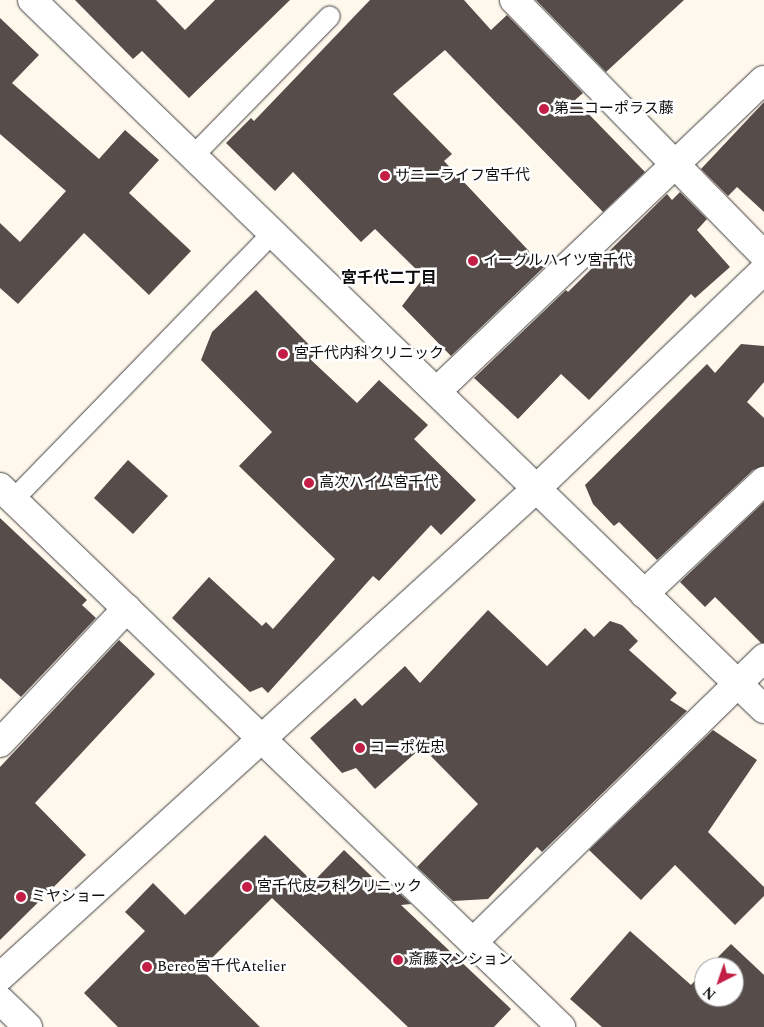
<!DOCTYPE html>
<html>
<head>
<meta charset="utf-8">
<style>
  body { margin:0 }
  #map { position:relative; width:764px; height:1027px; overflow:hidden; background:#fff8ed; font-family:Spectral,"Noto Sans JP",serif }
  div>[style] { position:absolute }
  .building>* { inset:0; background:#564c49 }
  .roads { filter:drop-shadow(0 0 1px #404040) drop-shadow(0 0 1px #404040) }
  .lane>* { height:20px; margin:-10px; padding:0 10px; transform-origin:10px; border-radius:10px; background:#fff }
  .street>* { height:28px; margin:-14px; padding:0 14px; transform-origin:14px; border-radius:14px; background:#fff }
  .dots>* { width:14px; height:14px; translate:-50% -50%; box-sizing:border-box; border:2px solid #fff; border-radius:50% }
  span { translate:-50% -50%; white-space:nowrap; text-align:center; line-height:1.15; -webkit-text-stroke:5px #fff; paint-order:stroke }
  .poi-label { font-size:15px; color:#0d0d0d }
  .left { translate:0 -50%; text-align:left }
  .neighbourhood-label { font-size:16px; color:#0d0d0d; font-weight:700 }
  .north { position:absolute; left:694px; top:957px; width:50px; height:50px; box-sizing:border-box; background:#fff; border:1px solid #9e9e9e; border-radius:50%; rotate:221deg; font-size:14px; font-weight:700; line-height:20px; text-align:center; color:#0d0d0d }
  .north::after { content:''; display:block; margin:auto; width:18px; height:22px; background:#c31f46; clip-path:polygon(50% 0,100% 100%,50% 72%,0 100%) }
</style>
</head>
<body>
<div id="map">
  <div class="building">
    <div style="clip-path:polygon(75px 0,156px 0,185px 30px,215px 0,290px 0,189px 98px,142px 51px,133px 59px)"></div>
    <div style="clip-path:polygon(370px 0,464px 0,491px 30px,507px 15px,583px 93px,575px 100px,645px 172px,603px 212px,445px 50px,393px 94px,452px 154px,444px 161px,544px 267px,451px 356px,402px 306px,424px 277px,375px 229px,361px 242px,293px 172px,275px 191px,226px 143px,251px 118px,254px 121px)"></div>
    <div style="clip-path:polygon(536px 0,684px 0,606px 72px)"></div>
    <div style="clip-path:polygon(0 18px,39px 55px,12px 83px,99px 159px,125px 130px,159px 160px,129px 193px,191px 251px,149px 295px,84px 233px,18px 304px,0 288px,0 223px,20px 242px,66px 191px,0 134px)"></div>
    <div style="clip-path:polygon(764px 102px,764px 212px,737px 187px,728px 196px,701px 169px)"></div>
    <div style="clip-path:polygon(680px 192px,707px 219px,697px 230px,730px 267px,695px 298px,691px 294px,589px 400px,561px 374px,518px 419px,474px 378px,566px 290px,568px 292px,667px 194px,672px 200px)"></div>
    <div style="clip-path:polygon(256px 290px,317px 353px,310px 359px,357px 403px,379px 380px,428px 425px,414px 439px,476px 500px,441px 535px,431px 525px,379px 581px,373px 576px,268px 693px,262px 687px,250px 692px,172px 618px,209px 577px,262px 626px,266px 622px,273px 629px,335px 559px,239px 466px,272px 432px,201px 360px,212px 332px)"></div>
    <div style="clip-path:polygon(741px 344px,764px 346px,764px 382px,747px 402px,764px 418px,764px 466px,753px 470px,657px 560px,619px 522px,614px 526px,593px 504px,585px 485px,707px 364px,715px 373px)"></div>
    <div style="clip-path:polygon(128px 460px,168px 496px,133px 534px,94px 498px)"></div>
    <div style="clip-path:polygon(764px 502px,764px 643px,761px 643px,715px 597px,705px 607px,680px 582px)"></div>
    <div style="clip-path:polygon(0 518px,87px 600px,82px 605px,96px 618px,21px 697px,0 678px)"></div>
    <div style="clip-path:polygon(488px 610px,547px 666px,585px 628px,594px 637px,610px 621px,622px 625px,638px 641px,629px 650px,677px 693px,670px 700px,687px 711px,542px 852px,537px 847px,488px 899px,453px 901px,417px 867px,478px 804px,422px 747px,375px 789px,356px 768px,342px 773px,310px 738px,355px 698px,362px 706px,405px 666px,420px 683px)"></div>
    <div style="clip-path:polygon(119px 640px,155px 674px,35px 803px,86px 855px,0 940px,0 767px)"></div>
    <div style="clip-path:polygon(713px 730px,757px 760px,708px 832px,764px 887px,764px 896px,735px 925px,675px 865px,641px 900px,589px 850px)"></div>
    <div style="clip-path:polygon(265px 835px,313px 882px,344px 850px,390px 894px,395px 889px,411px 904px,401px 905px,511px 1009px,494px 1027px,408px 1027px,272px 898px,201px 969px,260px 1027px,118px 1027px,84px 993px,145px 931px,125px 912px,153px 883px,185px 915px)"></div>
    <div style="clip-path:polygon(630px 931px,691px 985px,704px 971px,704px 997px,734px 997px,734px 967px,708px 967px,731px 944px,764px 975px,764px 1027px,602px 1027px,570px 999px)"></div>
  </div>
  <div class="roads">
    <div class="lane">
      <div style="left:194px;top:155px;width:194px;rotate:-45.6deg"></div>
      <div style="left:13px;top:500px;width:374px;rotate:-45.8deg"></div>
    </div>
    <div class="street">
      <div style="left:32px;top:0;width:1019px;rotate:44.09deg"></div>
      <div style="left:514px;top:0;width:357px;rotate:45.6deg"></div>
      <div style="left:437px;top:391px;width:451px;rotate:-43.6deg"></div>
      <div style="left:0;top:487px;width:779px;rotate:43.91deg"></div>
      <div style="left:644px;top:594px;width:165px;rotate:-43.3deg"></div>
      <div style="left:0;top:743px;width:185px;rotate:-46.7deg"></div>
      <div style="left:473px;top:942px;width:407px;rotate:-44.3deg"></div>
      <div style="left:0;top:977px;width:726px;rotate:-42.32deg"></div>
      <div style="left:537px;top:488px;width:315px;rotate:-43.8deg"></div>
      <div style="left:0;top:1000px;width:39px;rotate:44deg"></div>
    </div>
  </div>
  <div class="dots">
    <div style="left:544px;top:109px;background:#c31f46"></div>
    <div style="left:385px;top:176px;background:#c31f46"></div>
    <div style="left:473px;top:261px;background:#c31f46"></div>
    <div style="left:283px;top:354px;background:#c31f46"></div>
    <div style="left:309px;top:483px;background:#c31f46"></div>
    <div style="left:360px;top:748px;background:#c31f46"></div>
    <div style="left:247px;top:887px;background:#c31f46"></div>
    <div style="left:21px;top:897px;background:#c31f46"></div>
    <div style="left:398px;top:960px;background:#c31f46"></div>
    <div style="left:147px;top:967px;background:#c31f46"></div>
  </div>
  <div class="poi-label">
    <span class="left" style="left:554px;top:109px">第二コーポラス藤</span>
    <span class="left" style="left:395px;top:176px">サニーライフ宮千代</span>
    <span class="left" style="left:483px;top:261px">イーグルハイツ宮千代</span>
    <span class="left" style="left:294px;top:354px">宮千代内科クリニック</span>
    <span class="left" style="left:319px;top:483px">高次ハイム宮千代</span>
    <span class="left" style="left:370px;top:748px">コーポ佐忠</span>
    <span class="left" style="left:257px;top:887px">宮千代皮フ科クリニック</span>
    <span class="left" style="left:31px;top:897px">ミヤショー</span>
    <span class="left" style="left:408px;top:960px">斎藤マンション</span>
    <span class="left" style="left:157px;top:967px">Bereo宮千代Atelier</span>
  </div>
  <div class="neighbourhood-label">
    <span style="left:389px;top:278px">宮千代二丁目</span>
  </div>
  <div class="north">N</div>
</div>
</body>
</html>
